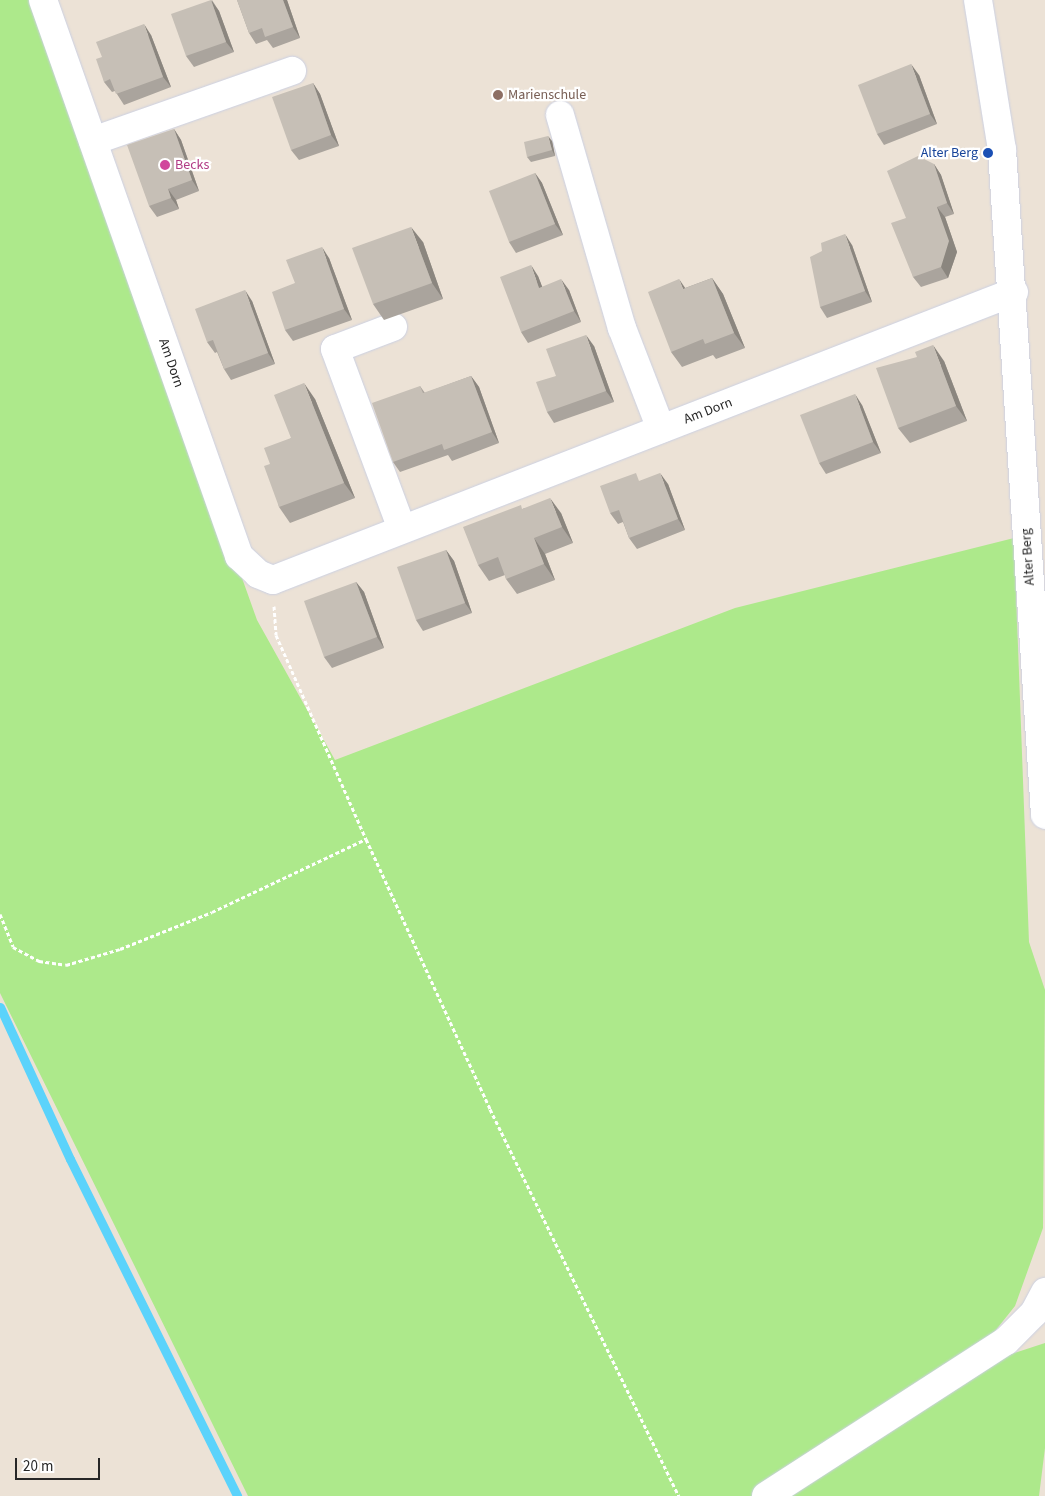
<!DOCTYPE html>
<html>
<head>
<meta charset="utf-8">
<style>
  body { margin:0 }
  #map { position:relative; width:1045px; height:1496px; overflow:hidden; background:#ece2d6; font-family:"Source Sans 3",sans-serif }
  div>[style] { position:absolute }
  .green>* { inset:0; background:#ade98b }
  .stream>* { height:9px; margin:-4.5px; padding:0 4.5px; transform-origin:4.5px; border-radius:4.5px; background:#5bd3fb }
  .path>* { height:3px; margin-top:-1.5px; transform-origin:0; background:repeating-linear-gradient(90deg,#fff 0 4px,transparent 0 6.5px) }
  .roads { filter:drop-shadow(0 0 1px #cbd0e2) drop-shadow(0 0 1px #cbd0e2) }
  .minor>* { height:28px; margin:-14px; padding:0 14px; transform-origin:14px; border-radius:14px; background:#fff }
  .wall>* { inset:0; background:#aaa49d }
  .shaded-wall>* { inset:0; background:#8b867f }
  .building>* { inset:0; background:#c6bfb6 }
  .dots>* { width:14px; height:14px; translate:-50% -50%; box-sizing:border-box; border:2px solid #fff; border-radius:50% }
  span { translate:-50% -50%; white-space:nowrap; text-align:center; line-height:1.15; -webkit-text-stroke:4.5px #fff; paint-order:stroke }
  .education-label { font-size:14px; color:#785e54 }
  .left { translate:0 -50%; text-align:left }
  .transit-label { font-size:14px; color:#164399 }
  .right { translate:-100% -50%; text-align:right }
  .hotel-label { font-size:14px; color:#b23c85 }
  .street-label { font-size:14px; color:#272727 }
  .scale { position:absolute; left:15px; top:1458px; width:85px; height:22px; box-sizing:border-box; border:2px solid #272727; border-top:0; padding-left:6px; font-size:15px; line-height:18px; white-space:nowrap; color:#272727; -webkit-text-stroke:4px #fff; paint-order:stroke }
</style>
</head>
<body>
<div id="map">
  <div class="green">
    <div style="clip-path:polygon(0 0,36px 0,257px 620px,335px 760px,735px 608px,1014px 538px,1029px 942px,1045px 990px,1043px 1228px,1015px 1306px,976px 1355px,762px 1496px,248px 1496px,0 993px)"></div>
    <div style="clip-path:polygon(1045px 1343px,1045px 1448px,1039px 1496px,774px 1496px,987px 1362px)"></div>
  </div>
  <div class="stream">
    <div style="left:0;top:1007px;width:167px;rotate:65.3deg"></div>
    <div style="left:70px;top:1159px;width:376px;rotate:63.6deg"></div>
  </div>
  <div class="path">
    <div style="left:274px;top:606px;width:29px;rotate:86deg"></div>
    <div style="left:276px;top:635px;width:223px;rotate:66.2deg"></div>
    <div style="left:366px;top:839px;width:297px;rotate:65.3deg"></div>
    <div style="left:490px;top:1109px;width:431px;rotate:64deg"></div>
    <div style="left:0;top:914px;width:35px;rotate:68deg"></div>
    <div style="left:13px;top:947px;width:30px;rotate:28deg"></div>
    <div style="left:39px;top:961px;width:27px;rotate:8deg"></div>
    <div style="left:66px;top:965px;width:56px;rotate:-16.5deg"></div>
    <div style="left:120px;top:949px;width:99px;rotate:-21.9deg"></div>
    <div style="left:212px;top:912px;width:170px;rotate:-25.4deg"></div>
  </div>
  <div class="roads">
    <div class="minor">
      <div style="left:43px;top:0;width:590px;rotate:70.58deg"></div>
      <div style="left:239px;top:556px;width:26px;rotate:43deg"></div>
      <div style="left:258px;top:574px;width:16px;rotate:22deg"></div>
      <div style="left:273px;top:580px;width:795px;rotate:-21.24deg"></div>
      <div style="left:978px;top:0;width:152px;rotate:80.9deg"></div>
      <div style="left:1002px;top:150px;width:666px;rotate:86.3deg"></div>
      <div style="left:560px;top:115px;width:222px;rotate:73.8deg"></div>
      <div style="left:622px;top:328px;width:108px;rotate:68.9deg"></div>
      <div style="left:93px;top:141px;width:211px;rotate:-19.4deg"></div>
      <div style="left:393px;top:327px;width:62px;rotate:159.2deg"></div>
      <div style="left:335px;top:349px;width:192px;rotate:69.6deg"></div>
      <div style="left:766px;top:1496px;width:286px;rotate:-32.9deg"></div>
      <div style="left:1006px;top:1341px;width:40px;rotate:-45deg"></div>
      <div style="left:1034px;top:1313px;width:24px;rotate:-62deg"></div>
    </div>
  </div>
  <div class="wall">
    <div style="clip-path:polygon(212px 0,219px 11px,234px 52px,194px 67px,186px 56px)"></div>
    <div style="clip-path:polygon(237px 0,287px 0,300px 38px,273px 48px,267px 40px,256px 44px,249px 33px)"></div>
    <div style="clip-path:polygon(151px 35px,171px 87px,124px 105px,115px 91px,112px 92px,104px 82px,102px 57px)"></div>
    <div style="clip-path:polygon(919px 75px,937px 124px,884px 145px,877px 134px)"></div>
    <div style="clip-path:polygon(313px 83px,320px 94px,339px 146px,299px 160px,291px 150px)"></div>
    <div style="clip-path:polygon(174px 129px,181px 140px,199px 191px,176px 200px,179px 209px,157px 217px,149px 206px)"></div>
    <div style="clip-path:polygon(552px 141px,555px 156px,531px 162px,527px 157px)"></div>
    <div style="clip-path:polygon(934px 164px,941px 175px,954px 214px,945px 217px,957px 252px,948px 278px,921px 287px,913px 277px,906px 218px)"></div>
    <div style="clip-path:polygon(535px 173px,542px 183px,563px 235px,516px 253px,509px 242px)"></div>
    <div style="clip-path:polygon(423px 242px,443px 299px,384px 320px,373px 304px)"></div>
    <div style="clip-path:polygon(852px 245px,872px 302px,827px 318px,820px 307px)"></div>
    <div style="clip-path:polygon(329px 258px,352px 320px,293px 341px,285px 330px,295px 283px)"></div>
    <div style="clip-path:polygon(538px 276px,542px 287px,569px 290px,581px 322px,528px 343px,521px 332px)"></div>
    <div style="clip-path:polygon(712px 278px,723px 294px,745px 348px,716px 359px,713px 355px,682px 367px,671px 352px,685px 288px)"></div>
    <div style="clip-path:polygon(252px 301px,275px 364px,231px 380px,224px 369px,217px 352px,215px 353px,207px 342px)"></div>
    <div style="clip-path:polygon(594px 346px,614px 402px,554px 423px,547px 412px,556px 376px)"></div>
    <div style="clip-path:polygon(944px 361px,967px 421px,910px 443px,898px 428px)"></div>
    <div style="clip-path:polygon(471px 376px,479px 387px,499px 443px,452px 461px,448px 455px,400px 472px,393px 462px,420px 386px,425px 393px)"></div>
    <div style="clip-path:polygon(315px 399px,355px 498px,290px 523px,279px 507px,270px 464px,291px 438px)"></div>
    <div style="clip-path:polygon(862px 405px,881px 453px,826px 474px,819px 463px)"></div>
    <div style="clip-path:polygon(642px 480px,668px 484px,685px 530px,637px 549px,629px 538px,623px 522px,618px 524px,610px 513px)"></div>
    <div style="clip-path:polygon(524px 508px,561px 513px,573px 543px,545px 554px,555px 580px,517px 594px,506px 579px,505px 575px,489px 581px,478px 565px)"></div>
    <div style="clip-path:polygon(446px 550px,454px 561px,472px 613px,423px 631px,416px 620px)"></div>
    <div style="clip-path:polygon(356px 582px,364px 592px,384px 648px,332px 668px,324px 657px)"></div>
  </div>
  <div class="shaded-wall">
    <div style="clip-path:polygon(211px 0,219px 11px,234px 52px,226px 42px)"></div>
    <div style="clip-path:polygon(283px 0,287px 0,300px 38px,293px 27px)"></div>
    <div style="clip-path:polygon(144px 24px,151px 35px,171px 87px,163px 77px)"></div>
    <div style="clip-path:polygon(911px 64px,919px 75px,937px 124px,930px 114px)"></div>
    <div style="clip-path:polygon(313px 83px,320px 94px,339px 146px,331px 135px)"></div>
    <div style="clip-path:polygon(174px 129px,181px 140px,199px 191px,192px 180px)"></div>
    <div style="clip-path:polygon(548px 136px,552px 141px,555px 156px,552px 150px)"></div>
    <div style="clip-path:polygon(934px 164px,941px 175px,954px 214px,947px 203px)"></div>
    <div style="clip-path:polygon(535px 173px,542px 183px,563px 235px,555px 224px)"></div>
    <div style="clip-path:polygon(168px 189px,176px 200px,179px 209px,171px 198px)"></div>
    <div style="clip-path:polygon(937px 207px,945px 217px,957px 252px,948px 278px,941px 267px)"></div>
    <div style="clip-path:polygon(411px 227px,423px 242px,443px 299px,432px 283px)"></div>
    <div style="clip-path:polygon(845px 234px,852px 245px,872px 302px,865px 291px)"></div>
    <div style="clip-path:polygon(322px 247px,329px 258px,352px 320px,344px 309px)"></div>
    <div style="clip-path:polygon(531px 265px,538px 276px,547px 299px,539px 288px)"></div>
    <div style="clip-path:polygon(712px 278px,723px 294px,745px 348px,734px 333px)"></div>
    <div style="clip-path:polygon(561px 279px,569px 290px,581px 322px,574px 311px)"></div>
    <div style="clip-path:polygon(679px 279px,690px 295px,683px 289px)"></div>
    <div style="clip-path:polygon(245px 290px,252px 301px,275px 364px,268px 353px)"></div>
    <div style="clip-path:polygon(586px 335px,594px 346px,614px 402px,606px 391px)"></div>
    <div style="clip-path:polygon(933px 345px,944px 361px,967px 421px,956px 406px)"></div>
    <div style="clip-path:polygon(471px 376px,479px 387px,499px 443px,492px 432px)"></div>
    <div style="clip-path:polygon(304px 383px,315px 399px,355px 498px,344px 483px)"></div>
    <div style="clip-path:polygon(855px 394px,862px 405px,881px 453px,873px 442px)"></div>
    <div style="clip-path:polygon(660px 473px,668px 484px,685px 530px,678px 519px)"></div>
    <div style="clip-path:polygon(550px 498px,561px 513px,573px 543px,562px 527px)"></div>
    <div style="clip-path:polygon(534px 538px,545px 554px,555px 580px,544px 564px)"></div>
    <div style="clip-path:polygon(446px 550px,454px 561px,472px 613px,465px 603px)"></div>
    <div style="clip-path:polygon(356px 582px,364px 592px,384px 648px,377px 637px)"></div>
  </div>
  <div class="building">
    <div style="clip-path:polygon(211px 0,226px 42px,186px 56px,171px 14px)"></div>
    <div style="clip-path:polygon(237px 0,283px 0,293px 27px,265px 37px,262px 28px,249px 33px)"></div>
    <div style="clip-path:polygon(144px 24px,163px 77px,116px 94px,110px 79px,104px 82px,96px 59px,102px 57px,96px 42px)"></div>
    <div style="clip-path:polygon(911px 64px,930px 114px,877px 134px,858px 85px)"></div>
    <div style="clip-path:polygon(313px 83px,331px 135px,291px 150px,272px 97px)"></div>
    <div style="clip-path:polygon(174px 129px,192px 180px,168px 189px,171px 198px,149px 206px,127px 145px)"></div>
    <div style="clip-path:polygon(548px 136px,552px 150px,527px 157px,524px 142px)"></div>
    <div style="clip-path:polygon(918px 156px,934px 164px,947px 203px,937px 207px,949px 241px,941px 267px,913px 277px,891px 223px,906px 218px,887px 171px)"></div>
    <div style="clip-path:polygon(535px 173px,555px 224px,509px 242px,489px 191px)"></div>
    <div style="clip-path:polygon(411px 227px,432px 283px,373px 304px,352px 248px)"></div>
    <div style="clip-path:polygon(845px 234px,865px 291px,820px 307px,810px 257px,822px 251px,821px 243px)"></div>
    <div style="clip-path:polygon(322px 247px,344px 309px,285px 330px,272px 292px,295px 283px,286px 260px)"></div>
    <div style="clip-path:polygon(531px 265px,539px 288px,561px 279px,574px 311px,521px 332px,500px 277px)"></div>
    <div style="clip-path:polygon(712px 278px,734px 333px,705px 344px,703px 339px,671px 352px,648px 292px,679px 279px,683px 289px)"></div>
    <div style="clip-path:polygon(245px 290px,268px 353px,224px 369px,213px 340px,207px 342px,195px 309px)"></div>
    <div style="clip-path:polygon(586px 335px,606px 391px,547px 412px,536px 382px,556px 376px,546px 349px)"></div>
    <div style="clip-path:polygon(933px 345px,956px 406px,898px 428px,876px 368px,917px 357px,915px 352px)"></div>
    <div style="clip-path:polygon(471px 376px,492px 432px,444px 450px,442px 444px,393px 462px,372px 403px,420px 386px,423px 393px)"></div>
    <div style="clip-path:polygon(304px 383px,344px 483px,279px 507px,264px 466px,270px 464px,264px 448px,291px 438px,274px 395px)"></div>
    <div style="clip-path:polygon(855px 394px,873px 442px,819px 463px,800px 415px)"></div>
    <div style="clip-path:polygon(636px 473px,639px 481px,660px 473px,678px 519px,629px 538px,619px 510px,610px 513px,600px 486px)"></div>
    <div style="clip-path:polygon(550px 498px,562px 527px,534px 538px,544px 564px,506px 579px,498px 557px,478px 565px,463px 527px,521px 505px,522px 509px)"></div>
    <div style="clip-path:polygon(446px 550px,465px 603px,416px 620px,397px 567px)"></div>
    <div style="clip-path:polygon(356px 582px,377px 637px,324px 657px,304px 601px)"></div>
  </div>
  <div class="dots">
    <div style="left:498px;top:95px;background:#8d6e63"></div>
    <div style="left:988px;top:153px;background:#1a4fb4"></div>
    <div style="left:165px;top:165px;background:#d1479c"></div>
  </div>
  <div class="education-label">
    <span class="left" style="left:508px;top:95px">Marienschule</span>
  </div>
  <div class="transit-label">
    <span class="right" style="left:978px;top:153px">Alter Berg</span>
  </div>
  <div class="hotel-label">
    <span class="left" style="left:175px;top:165px">Becks</span>
  </div>
  <div class="street-label">
    <span style="left:171px;top:363px;rotate:71deg">Am Dorn</span>
    <span style="left:708px;top:411px;rotate:-21deg">Am Dorn</span>
    <span style="left:1028px;top:557px;rotate:-94deg">Alter Berg</span>
  </div>
  <div class="scale">20 m</div>
</div>
</body>
</html>
